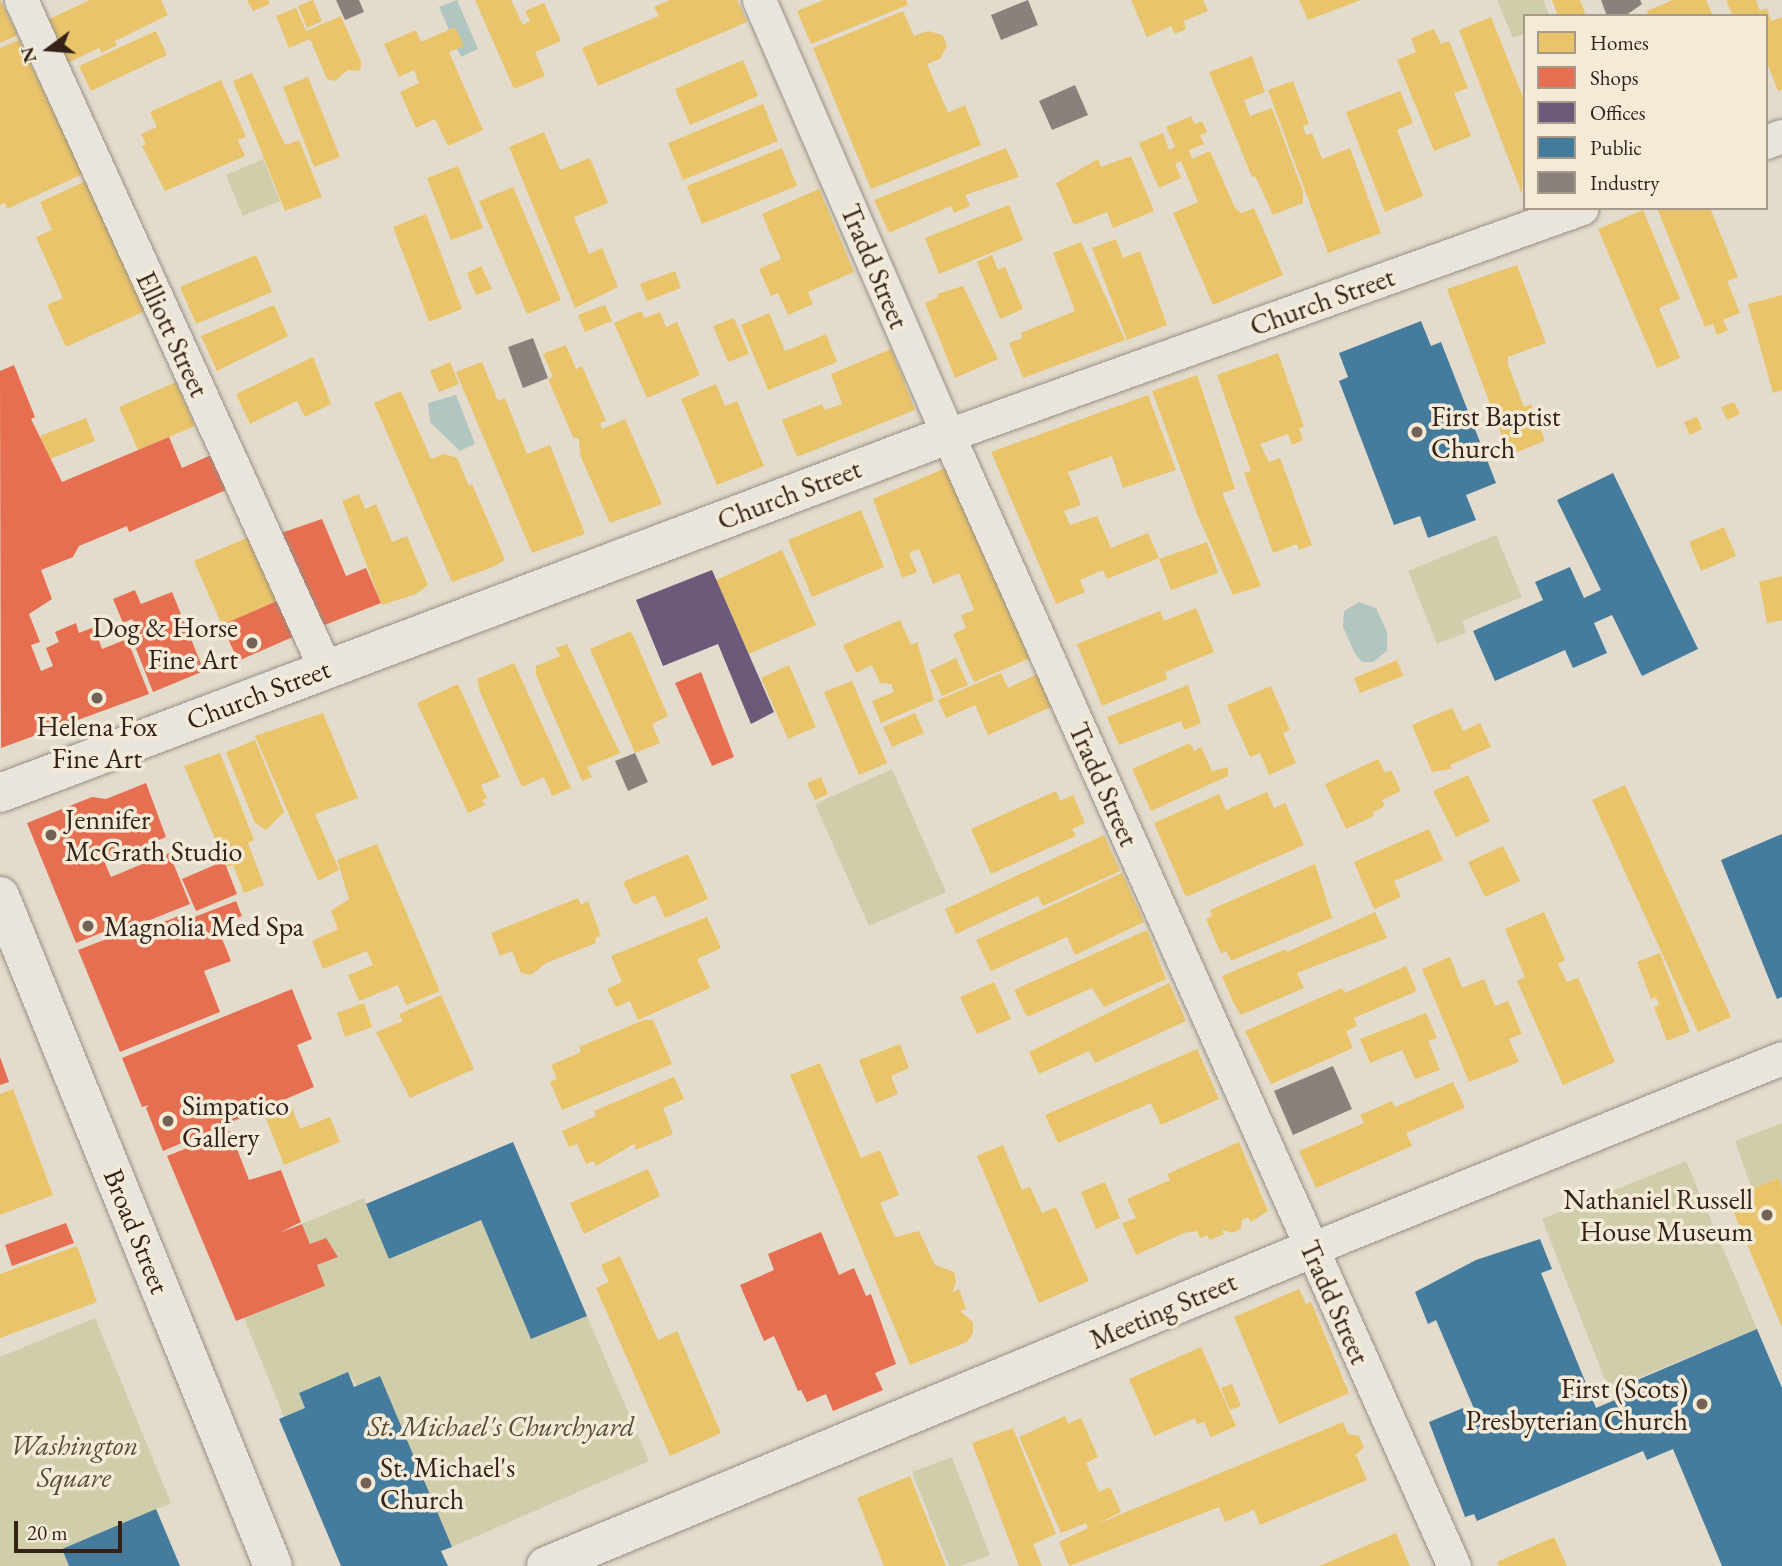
<!DOCTYPE html>
<html>
<head>
<meta charset="utf-8">
<style>
  body { margin:0 }
  #map { position:relative; width:1782px; height:1566px; overflow:hidden; background:#e3dccc; font-family:"EB Garamond",serif }
  div>[style] { position:absolute }
  .green>* { inset:0; background:#d0cdaa }
  .water>* { inset:0; background:#b1c5c1 }
  .homes>* { inset:0; background:#e9c46a }
  .shops>* { inset:0; background:#e76f51 }
  .offices>* { inset:0; background:#6d597a }
  .public>* { inset:0; background:#457b9d }
  .industry>* { inset:0; background:#8a817c }
  .roads { filter:drop-shadow(0 0 2px #979086) drop-shadow(0 0 2px #979086) }
  .street>* { height:33px; margin:-16.5px; padding:0 16.5px; transform-origin:16.5px; border-radius:16.5px; background:#e9e5dd }
  .secondary>* { height:38px; margin:-19px; padding:0 19px; transform-origin:19px; border-radius:19px; background:#e9e5dd }
  .dots>* { width:19px; height:19px; translate:-50% -50%; box-sizing:border-box; border:4px solid #f3ebd7; border-radius:50% }
  span { translate:-50% -50%; white-space:nowrap; text-align:center; line-height:1.15; -webkit-text-stroke:7px #f3ebd7; paint-order:stroke }
  .street-label { font-size:28px; color:#362117 }
  .poi-label { font-size:28px; color:#362117 }
  .left { translate:0 -50%; text-align:left }
  .right { translate:-100% -50%; text-align:right }
  .park-label { font-size:28px; color:#584935; font-style:italic }
  .legend { position:absolute; left:1523px; top:14px; width:245px; height:196px; box-sizing:border-box; background:#f3ebd7; border:2px solid #a79a8a; margin:0; padding:9px 12px; list-style:none; font-size:21px; color:#362117 }
  .legend li { display:flex; align-items:center; gap:14px; height:35px }
  .legend b { width:35px; border:2px solid #a79a8a }
  .north { position:absolute; left:14px; top:14px; width:70px; height:70px; -webkit-text-stroke:5px #f3ebd7; paint-order:stroke; rotate:254deg; font-size:19px; font-weight:700; line-height:28px; text-align:center; color:#362117 }
  .north::after { content:''; display:block; margin:auto; width:24px; height:32px; background:#362117; clip-path:polygon(50% 0,100% 100%,50% 72%,0 100%) }
  .scale { position:absolute; left:14px; top:1521px; width:108px; height:32px; box-sizing:border-box; border:4px solid #362117; border-top:0; padding-left:9px; font-size:21px; line-height:24px; white-space:nowrap; color:#362117; -webkit-text-stroke:5px #f3ebd7; paint-order:stroke }
</style>
</head>
<body>
<div id="map">
  <div class="green">
    <div style="clip-path:polygon(1497px 0,1543px 0,1550px 16px,1525px 16px,1525px 33px,1513px 38px)"></div>
    <div style="clip-path:polygon(263px 159px,280px 201px,243px 216px,226px 175px)"></div>
    <div style="clip-path:polygon(1496px 535px,1522px 597px,1462px 621px,1466px 633px,1437px 644px,1408px 571px)"></div>
    <div style="clip-path:polygon(892px 769px,946px 892px,869px 926px,815px 804px)"></div>
    <div style="clip-path:polygon(1782px 1123px,1782px 1188px,1777px 1178px,1752px 1189px,1735px 1141px)"></div>
    <div style="clip-path:polygon(1686px 1161px,1757px 1329px,1609px 1390px,1542px 1219px)"></div>
    <div style="clip-path:polygon(364px 1198px,390px 1259px,481px 1220px,531px 1339px,587px 1316px,649px 1461px,452px 1547px,349px 1373px,299px 1393px,305px 1408px,284px 1417px,244px 1318px,325px 1286px,317px 1265px,338px 1257px,326px 1238px,310px 1244px,302px 1224px)"></div>
    <div style="clip-path:polygon(95px 1318px,171px 1503px,62px 1549px,69px 1566px,0 1566px,0 1357px)"></div>
    <div style="clip-path:polygon(952px 1457px,990px 1555px,961px 1566px,949px 1566px,912px 1472px)"></div>
  </div>
  <div class="water">
    <div style="clip-path:polygon(457px 0,478px 49px,461px 57px,439px 7px)"></div>
    <div style="clip-path:polygon(456px 395px,475px 444px,460px 451px,430px 422px,428px 403px)"></div>
    <div style="clip-path:polygon(1359px 602px,1376px 608px,1387px 632px,1387px 651px,1373px 662px,1362px 662px,1355px 654px,1343px 627px,1344px 611px)"></div>
  </div>
  <div class="homes">
    <div style="clip-path:polygon(0 0,18px 35px,0 43px)"></div>
    <div style="clip-path:polygon(90px 0,161px 0,168px 15px,115px 41px,117px 45px,102px 53px,99px 48px,65px 64px,45px 21px)"></div>
    <div style="clip-path:polygon(247px 0,268px 0,270px 4px,253px 11px)"></div>
    <div style="clip-path:polygon(313px 0,322px 21px,307px 28px,298px 6px)"></div>
    <div style="clip-path:polygon(475px 0,511px 0,523px 25px,530px 21px,525px 11px,544px 3px,561px 41px,535px 52px,545px 76px,514px 89px)"></div>
    <div style="clip-path:polygon(670px 0,737px 0,747px 22px,598px 86px,582px 48px,659px 16px,654px 7px)"></div>
    <div style="clip-path:polygon(824px 0,906px 0,908px 5px,811px 44px,797px 11px)"></div>
    <div style="clip-path:polygon(1131px 0,1203px 0,1208px 11px,1184px 21px,1186px 29px,1175px 34px,1171px 26px,1147px 37px)"></div>
    <div style="clip-path:polygon(1299px 0,1361px 0,1308px 20px)"></div>
    <div style="clip-path:polygon(1552px 0,1580px 0,1586px 16px,1558px 16px)"></div>
    <div style="clip-path:polygon(1673px 0,1706px 0,1713px 16px,1649px 16px,1647px 11px)"></div>
    <div style="clip-path:polygon(1726px 0,1756px 0,1760px 11px,1767px 8px,1771px 21px,1782px 17px,1782px 90px,1778px 91px,1766px 60px,1766px 16px,1733px 16px)"></div>
    <div style="clip-path:polygon(296px 8px,306px 31px,341px 16px,362px 64px,359px 71px,348px 70px,335px 81px,327px 79px,310px 39px,289px 48px,276px 16px)"></div>
    <div style="clip-path:polygon(903px 11px,914px 36px,928px 31px,943px 35px,947px 46px,940px 59px,927px 64px,948px 113px,965px 105px,981px 145px,871px 189px,813px 48px)"></div>
    <div style="clip-path:polygon(1491px 17px,1525px 102px,1522px 194px,1459px 30px)"></div>
    <div style="clip-path:polygon(455px 27px,464px 46px,449px 52px,483px 130px,448px 146px,435px 119px,416px 128px,400px 92px,419px 83px,414px 70px,399px 77px,384px 44px,416px 30px,421px 42px)"></div>
    <div style="clip-path:polygon(1434px 29px,1441px 44px,1449px 41px,1468px 88px,1454px 93px,1471px 136px,1434px 151px,1397px 60px,1416px 52px,1411px 38px)"></div>
    <div style="clip-path:polygon(156px 31px,167px 55px,91px 91px,79px 66px)"></div>
    <div style="clip-path:polygon(19px 40px,83px 174px,7px 209px,5px 203px,0 205px,0 48px)"></div>
    <div style="clip-path:polygon(1252px 56px,1265px 92px,1244px 100px,1250px 116px,1272px 108px,1303px 192px,1303px 203px,1273px 215px,1255px 176px,1252px 177px,1209px 72px)"></div>
    <div style="clip-path:polygon(743px 60px,758px 96px,690px 125px,675px 89px)"></div>
    <div style="clip-path:polygon(252px 73px,285px 145px,299px 140px,322px 197px,285px 211px,233px 81px)"></div>
    <div style="clip-path:polygon(308px 77px,340px 157px,314px 167px,283px 87px)"></div>
    <div style="clip-path:polygon(221px 80px,246px 137px,238px 140px,245px 156px,165px 191px,142px 146px,146px 144px,141px 134px,157px 127px,150px 112px)"></div>
    <div style="clip-path:polygon(1293px 81px,1309px 124px,1303px 126px,1306px 135px,1312px 133px,1322px 159px,1350px 148px,1381px 233px,1328px 253px,1268px 90px)"></div>
    <div style="clip-path:polygon(1400px 91px,1413px 123px,1397px 130px,1423px 196px,1385px 212px,1346px 112px)"></div>
    <div style="clip-path:polygon(763px 104px,778px 141px,683px 180px,668px 143px)"></div>
    <div style="clip-path:polygon(1191px 116px,1195px 124px,1202px 121px,1207px 132px,1200px 135px,1204px 144px,1189px 150px,1192px 159px,1210px 151px,1235px 208px,1241px 213px,1254px 208px,1283px 275px,1213px 305px,1173px 213px,1198px 202px,1181px 161px,1175px 164px,1181px 178px,1159px 188px,1139px 143px,1163px 133px,1169px 150px,1175px 147px,1166px 127px)"></div>
    <div style="clip-path:polygon(544px 132px,560px 170px,590px 158px,608px 203px,574px 217px,589px 254px,602px 248px,618px 287px,575px 308px,509px 147px)"></div>
    <div style="clip-path:polygon(782px 148px,797px 186px,702px 224px,687px 186px)"></div>
    <div style="clip-path:polygon(1006px 148px,1019px 177px,965px 195px,970px 206px,954px 213px,951px 206px,889px 233px,874px 200px)"></div>
    <div style="clip-path:polygon(1131px 156px,1154px 211px,1113px 228px,1107px 212px,1074px 225px,1056px 183px,1098px 159px,1101px 167px)"></div>
    <div style="clip-path:polygon(458px 166px,483px 228px,451px 240px,427px 178px)"></div>
    <div style="clip-path:polygon(86px 181px,145px 311px,66px 347px,47px 305px,63px 298px,36px 237px,52px 230px,40px 202px)"></div>
    <div style="clip-path:polygon(513px 187px,561px 300px,527px 314px,479px 201px)"></div>
    <div style="clip-path:polygon(819px 189px,854px 272px,808px 292px,813px 304px,788px 315px,778px 293px,771px 296px,759px 269px,781px 259px,762px 214px)"></div>
    <div style="clip-path:polygon(1009px 205px,1023px 240px,939px 274px,925px 238px)"></div>
    <div style="clip-path:polygon(1657px 208px,1710px 208px,1738px 277px,1727px 281px,1740px 313px,1723px 320px,1728px 330px,1717px 335px,1713px 324px,1705px 327px)"></div>
    <div style="clip-path:polygon(1643px 210px,1680px 299px,1659px 308px,1680px 358px,1657px 368px,1598px 229px)"></div>
    <div style="clip-path:polygon(426px 214px,462px 309px,429px 322px,393px 227px)"></div>
    <div style="clip-path:polygon(1116px 239px,1123px 258px,1140px 251px,1167px 325px,1127px 340px,1092px 248px)"></div>
    <div style="clip-path:polygon(1081px 242px,1125px 340px,1023px 378px,1009px 343px,1022px 338px,1021px 333px,1075px 311px,1053px 253px)"></div>
    <div style="clip-path:polygon(256px 255px,272px 292px,196px 324px,180px 287px)"></div>
    <div style="clip-path:polygon(992px 255px,998px 270px,1005px 267px,1023px 309px,1000px 319px,977px 262px)"></div>
    <div style="clip-path:polygon(1517px 265px,1546px 343px,1508px 357px,1508px 365px,1524px 407px,1531px 404px,1545px 441px,1509px 455px,1447px 289px)"></div>
    <div style="clip-path:polygon(481px 266px,492px 289px,476px 295px,467px 273px)"></div>
    <div style="clip-path:polygon(675px 271px,681px 288px,647px 301px,640px 284px)"></div>
    <div style="clip-path:polygon(963px 286px,998px 359px,955px 378px,925px 303px,938px 297px,937px 294px)"></div>
    <div style="clip-path:polygon(1782px 295px,1782px 390px,1773px 393px,1748px 304px)"></div>
    <div style="clip-path:polygon(274px 305px,288px 336px,217px 371px,201px 336px)"></div>
    <div style="clip-path:polygon(605px 305px,612px 321px,585px 332px,578px 315px)"></div>
    <div style="clip-path:polygon(641px 311px,644px 318px,660px 312px,666px 327px,677px 322px,700px 375px,647px 398px,614px 323px)"></div>
    <div style="clip-path:polygon(769px 313px,785px 351px,826px 334px,837px 362px,768px 390px,741px 325px)"></div>
    <div style="clip-path:polygon(734px 318px,749px 354px,728px 362px,713px 326px)"></div>
    <div style="clip-path:polygon(566px 345px,576px 369px,582px 366px,606px 421px,600px 423px,602px 429px,625px 419px,662px 504px,610px 523px,580px 455px,579px 439px,573px 437px,548px 379px,553px 377px,543px 354px)"></div>
    <div style="clip-path:polygon(891px 349px,915px 410px,797px 457px,782px 420px,822px 404px,825px 410px,842px 404px,831px 374px)"></div>
    <div style="clip-path:polygon(1278px 353px,1304px 427px,1299px 428px,1303px 440px,1292px 445px,1288px 434px,1260px 444px,1269px 462px,1280px 458px,1312px 545px,1299px 550px,1297px 544px,1273px 553px,1244px 473px,1251px 471px,1217px 375px)"></div>
    <div style="clip-path:polygon(313px 357px,331px 404px,305px 417px,297px 401px,250px 424px,236px 394px)"></div>
    <div style="clip-path:polygon(450px 362px,459px 384px,439px 392px,430px 371px)"></div>
    <div style="clip-path:polygon(482px 362px,498px 401px,505px 398px,527px 454px,550px 445px,585px 534px,532px 553px,456px 372px)"></div>
    <div style="clip-path:polygon(1197px 375px,1235px 489px,1222px 493px,1261px 586px,1233px 595px,1197px 514px,1152px 391px)"></div>
    <div style="clip-path:polygon(176px 382px,195px 426px,138px 450px,119px 407px)"></div>
    <div style="clip-path:polygon(716px 384px,725px 406px,737px 401px,764px 466px,717px 485px,681px 399px)"></div>
    <div style="clip-path:polygon(401px 391px,431px 459px,444px 454px,457px 458px,469px 486px,472px 484px,505px 560px,493px 567px,452px 582px,374px 403px)"></div>
    <div style="clip-path:polygon(1148px 395px,1176px 470px,1123px 488px,1112px 456px,1068px 472px,1081px 505px,1064px 511px,1070px 525px,1097px 516px,1111px 548px,1148px 533px,1159px 558px,1107px 579px,1103px 570px,1080px 580px,1085px 592px,1056px 604px,991px 452px)"></div>
    <div style="clip-path:polygon(1734px 402px,1740px 414px,1727px 420px,1721px 407px)"></div>
    <div style="clip-path:polygon(1697px 417px,1702px 429px,1690px 435px,1684px 422px)"></div>
    <div style="clip-path:polygon(86px 418px,95px 441px,50px 459px,40px 436px)"></div>
    <div style="clip-path:polygon(948px 467px,1030px 658px,974px 682px,953px 634px,966px 628px,961px 615px,974px 610px,959px 573px,933px 584px,919px 549px,909px 553px,917px 572px,902px 578px,873px 499px)"></div>
    <div style="clip-path:polygon(359px 494px,365px 509px,376px 504px,392px 542px,407px 536px,428px 585px,416px 594px,382px 605px,342px 501px)"></div>
    <div style="clip-path:polygon(861px 510px,884px 567px,812px 597px,788px 540px)"></div>
    <div style="clip-path:polygon(1724px 527px,1736px 556px,1701px 571px,1689px 542px)"></div>
    <div style="clip-path:polygon(251px 536px,279px 600px,222px 625px,194px 561px)"></div>
    <div style="clip-path:polygon(1207px 542px,1218px 573px,1171px 590px,1159px 559px)"></div>
    <div style="clip-path:polygon(782px 550px,816px 625px,749px 654px,716px 580px)"></div>
    <div style="clip-path:polygon(1782px 576px,1782px 620px,1767px 623px,1759px 582px)"></div>
    <div style="clip-path:polygon(1196px 608px,1214px 652px,1165px 672px,1168px 679px,1102px 706px,1077px 644px,1160px 611px,1164px 621px)"></div>
    <div style="clip-path:polygon(900px 620px,911px 645px,917px 642px,934px 700px,881px 723px,872px 701px,894px 692px,891px 684px,880px 683px,872px 665px,856px 673px,843px 645px)"></div>
    <div style="clip-path:polygon(631px 631px,668px 716px,652px 724px,660px 743px,635px 753px,590px 649px)"></div>
    <div style="clip-path:polygon(567px 644px,620px 753px,587px 767px,592px 777px,582px 781px,536px 675px,536px 666px,560px 656px,556px 648px)"></div>
    <div style="clip-path:polygon(956px 658px,968px 685px,942px 696px,930px 670px)"></div>
    <div style="clip-path:polygon(1397px 660px,1403px 676px,1360px 693px,1354px 678px)"></div>
    <div style="clip-path:polygon(514px 663px,571px 788px,552px 796px,544px 777px,522px 787px,480px 692px,477px 679px)"></div>
    <div style="clip-path:polygon(789px 665px,816px 727px,788px 739px,761px 678px)"></div>
    <div style="clip-path:polygon(1001px 673px,1008px 688px,1037px 674px,1051px 707px,988px 735px,975px 705px,946px 718px,938px 700px)"></div>
    <div style="clip-path:polygon(852px 681px,887px 763px,859px 775px,824px 692px)"></div>
    <div style="clip-path:polygon(458px 684px,500px 777px,481px 785px,487px 798px,482px 800px,485px 805px,468px 813px,417px 703px)"></div>
    <div style="clip-path:polygon(1188px 685px,1201px 723px,1184px 730px,1181px 721px,1119px 745px,1107px 717px)"></div>
    <div style="clip-path:polygon(1271px 686px,1290px 730px,1283px 733px,1296px 763px,1269px 775px,1260px 753px,1250px 757px,1227px 705px)"></div>
    <div style="clip-path:polygon(1452px 708px,1463px 731px,1480px 723px,1491px 747px,1450px 765px,1452px 769px,1432px 772px,1412px 725px)"></div>
    <div style="clip-path:polygon(323px 713px,358px 798px,315px 814px,339px 870px,318px 881px,255px 736px)"></div>
    <div style="clip-path:polygon(915px 713px,924px 733px,892px 747px,883px 727px)"></div>
    <div style="clip-path:polygon(255px 740px,284px 812px,266px 830px,255px 823px,226px 752px)"></div>
    <div style="clip-path:polygon(1190px 743px,1194px 751px,1201px 747px,1212px 771px,1228px 767px,1228px 776px,1151px 811px,1132px 769px)"></div>
    <div style="clip-path:polygon(220px 753px,254px 840px,248px 843px,264px 885px,244px 893px,233px 865px,227px 867px,184px 766px)"></div>
    <div style="clip-path:polygon(1378px 759px,1385px 773px,1391px 770px,1401px 791px,1382px 800px,1385px 806px,1373px 812px,1374px 816px,1346px 829px,1325px 784px)"></div>
    <div style="clip-path:polygon(1468px 775px,1490px 821px,1456px 837px,1433px 791px)"></div>
    <div style="clip-path:polygon(821px 777px,828px 794px,815px 800px,807px 783px)"></div>
    <div style="clip-path:polygon(1625px 785px,1731px 1017px,1698px 1032px,1592px 800px)"></div>
    <div style="clip-path:polygon(1056px 791px,1060px 801px,1073px 795px,1085px 823px,1072px 829px,1076px 836px,991px 874px,971px 829px)"></div>
    <div style="clip-path:polygon(1267px 792px,1274px 808px,1285px 803px,1304px 845px,1186px 897px,1154px 823px,1219px 794px,1226px 810px)"></div>
    <div style="clip-path:polygon(1429px 829px,1443px 860px,1394px 881px,1401px 897px,1374px 909px,1354px 862px)"></div>
    <div style="clip-path:polygon(1104px 835px,1120px 871px,1043px 906px,1038px 896px,956px 934px,945px 909px)"></div>
    <div style="clip-path:polygon(377px 844px,440px 991px,406px 1005px,398px 985px,359px 1001px,348px 975px,373px 965px,367px 951px,323px 969px,312px 941px,338px 929px,331px 911px,349px 899px,337px 860px)"></div>
    <div style="clip-path:polygon(1503px 846px,1520px 881px,1485px 897px,1468px 862px)"></div>
    <div style="clip-path:polygon(688px 854px,708px 899px,665px 918px,655px 895px,634px 905px,623px 882px)"></div>
    <div style="clip-path:polygon(1315px 864px,1332px 918px,1231px 961px,1226px 951px,1221px 954px,1206px 919px,1212px 916px,1210px 910px)"></div>
    <div style="clip-path:polygon(1122px 873px,1144px 922px,1075px 955px,1067px 937px,991px 971px,976px 940px)"></div>
    <div style="clip-path:polygon(578px 898px,581px 905px,588px 901px,601px 936px,595px 938px,596px 943px,546px 963px,531px 975px,521px 973px,512px 951px,500px 956px,491px 933px)"></div>
    <div style="clip-path:polygon(1375px 912px,1387px 938px,1297px 973px,1304px 988px,1241px 1015px,1234px 1004px,1222px 976px,1286px 949px,1287px 952px)"></div>
    <div style="clip-path:polygon(1544px 912px,1565px 960px,1558px 964px,1567px 982px,1578px 978px,1615px 1062px,1563px 1085px,1517px 981px,1525px 977px,1505px 929px)"></div>
    <div style="clip-path:polygon(707px 917px,721px 948px,697px 959px,710px 988px,638px 1020px,630px 1001px,616px 1007px,607px 989px,622px 982px,611px 956px)"></div>
    <div style="clip-path:polygon(1147px 930px,1166px 979px,1104px 1007px,1092px 988px,1027px 1017px,1014px 990px)"></div>
    <div style="clip-path:polygon(1660px 953px,1690px 1032px,1667px 1041px,1654px 1007px,1659px 1005px,1656px 997px,1651px 999px,1637px 962px)"></div>
    <div style="clip-path:polygon(1450px 957px,1462px 988px,1484px 979px,1495px 1006px,1508px 1001px,1522px 1034px,1509px 1039px,1519px 1062px,1469px 1082px,1422px 969px)"></div>
    <div style="clip-path:polygon(1406px 966px,1417px 991px,1354px 1018px,1357px 1026px,1346px 1031px,1353px 1048px,1271px 1084px,1245px 1031px,1342px 988px,1345px 993px)"></div>
    <div style="clip-path:polygon(994px 982px,1011px 1019px,977px 1034px,960px 997px)"></div>
    <div style="clip-path:polygon(1169px 983px,1186px 1021px,1095px 1063px,1089px 1051px,1039px 1074px,1029px 1052px)"></div>
    <div style="clip-path:polygon(441px 995px,474px 1069px,410px 1098px,376px 1032px,403px 1021px,399px 1014px)"></div>
    <div style="clip-path:polygon(364px 1003px,372px 1027px,345px 1037px,337px 1013px)"></div>
    <div style="clip-path:polygon(1426px 1013px,1437px 1038px,1428px 1041px,1440px 1070px,1415px 1079px,1402px 1050px,1370px 1063px,1360px 1039px)"></div>
    <div style="clip-path:polygon(644px 1020px,653px 1020px,672px 1064px,562px 1110px,550px 1082px,557px 1079px,551px 1065px,581px 1052px,579px 1047px)"></div>
    <div style="clip-path:polygon(900px 1044px,909px 1068px,891px 1076px,898px 1094px,876px 1103px,859px 1060px)"></div>
    <div style="clip-path:polygon(1197px 1049px,1219px 1099px,1161px 1125px,1151px 1103px,1058px 1143px,1045px 1115px)"></div>
    <div style="clip-path:polygon(820px 1063px,861px 1158px,880px 1150px,899px 1195px,880px 1203px,895px 1237px,919px 1231px,935px 1265px,954px 1272px,956px 1283px,952px 1292px,959px 1289px,966px 1309px,960px 1311px,973px 1322px,973px 1333px,967px 1342px,910px 1365px,790px 1075px)"></div>
    <div style="clip-path:polygon(674px 1077px,684px 1099px,663px 1108px,673px 1134px,636px 1150px,634px 1144px,596px 1166px,594px 1161px,586px 1164px,577px 1144px,569px 1147px,562px 1131px,596px 1116px,594px 1111px)"></div>
    <div style="clip-path:polygon(1453px 1082px,1465px 1108px,1406px 1133px,1412px 1146px,1316px 1188px,1299px 1151px,1364px 1123px,1360px 1115px,1392px 1101px,1395px 1107px)"></div>
    <div style="clip-path:polygon(13px 1089px,53px 1195px,0 1215px,0 1094px)"></div>
    <div style="clip-path:polygon(291px 1105px,300px 1129px,330px 1117px,340px 1142px,284px 1165px,265px 1116px)"></div>
    <div style="clip-path:polygon(1239px 1142px,1268px 1211px,1251px 1222px,1248px 1217px,1242px 1220px,1241px 1229px,1232px 1233px,1221px 1229px,1224px 1234px,1210px 1240px,1207px 1235px,1200px 1238px,1197px 1231px,1184px 1233px,1136px 1255px,1122px 1223px,1136px 1218px,1127px 1199px,1170px 1180px,1167px 1174px)"></div>
    <div style="clip-path:polygon(1003px 1145px,1022px 1190px,1030px 1187px,1042px 1213px,1056px 1207px,1089px 1281px,1039px 1303px,977px 1156px)"></div>
    <div style="clip-path:polygon(648px 1169px,660px 1196px,584px 1234px,570px 1203px)"></div>
    <div style="clip-path:polygon(1778px 1178px,1782px 1188px,1782px 1327px,1728px 1199px)"></div>
    <div style="clip-path:polygon(1105px 1182px,1120px 1218px,1096px 1229px,1081px 1192px)"></div>
    <div style="clip-path:polygon(77px 1246px,97px 1302px,0 1338px,0 1274px)"></div>
    <div style="clip-path:polygon(620px 1256px,658px 1340px,677px 1331px,721px 1433px,670px 1456px,596px 1288px,609px 1282px,601px 1265px)"></div>
    <div style="clip-path:polygon(1299px 1289px,1306px 1304px,1311px 1302px,1349px 1393px,1279px 1424px,1234px 1317px)"></div>
    <div style="clip-path:polygon(1201px 1347px,1236px 1426px,1211px 1437px,1204px 1422px,1197px 1424px,1195px 1418px,1154px 1436px,1129px 1379px)"></div>
    <div style="clip-path:polygon(1232px 1384px,1241px 1406px,1230px 1410px,1221px 1388px)"></div>
    <div style="clip-path:polygon(1065px 1416px,1068px 1424px,1081px 1418px,1098px 1457px,1086px 1463px,1099px 1492px,1110px 1487px,1121px 1512px,1095px 1525px,1343px 1422px,1348px 1434px,1359px 1436px,1364px 1447px,1356px 1455px,1367px 1480px,1260px 1525px,1254px 1510px,1225px 1522px,1219px 1507px,1069px 1566px,1059px 1542px,1088px 1528px,1086px 1523px,1061px 1533px,1019px 1437px)"></div>
    <div style="clip-path:polygon(1013px 1428px,1056px 1534px,1033px 1544px,1042px 1566px,1019px 1566px,972px 1443px)"></div>
    <div style="clip-path:polygon(910px 1476px,946px 1566px,884px 1566px,857px 1498px)"></div>
    <div style="clip-path:polygon(1396px 1533px,1410px 1566px,1319px 1566px)"></div>
    <div style="clip-path:polygon(1554px 1537px,1567px 1566px,1499px 1566px,1497px 1562px)"></div>
  </div>
  <div class="shops">
    <div style="clip-path:polygon(14px 365px,35px 417px,31px 419px,62px 482px,169px 437px,182px 468px,211px 455px,226px 490px,129px 532px,127px 526px,79px 546px,73px 557px,41px 570px,52px 599px,29px 614px,40px 642px,31px 645px,41px 671px,53px 666px,46px 648px,59px 642px,55px 632px,76px 623px,79px 633px,94px 627px,102px 649px,127px 639px,149px 694px,1px 748px,0 371px)"></div>
    <div style="clip-path:polygon(322px 519px,346px 576px,366px 568px,381px 603px,322px 626px,281px 533px)"></div>
    <div style="clip-path:polygon(135px 590px,141px 604px,172px 592px,204px 671px,153px 692px,127px 626px,134px 623px,132px 619px,123px 623px,113px 599px)"></div>
    <div style="clip-path:polygon(279px 600px,295px 636px,238px 661px,222px 625px)"></div>
    <div style="clip-path:polygon(701px 672px,734px 757px,712px 766px,675px 683px)"></div>
    <div style="clip-path:polygon(146px 783px,166px 837px,105px 863px,111px 877px,169px 853px,190px 904px,120px 932px,118px 926px,76px 943px,27px 823px,92px 797px,106px 799px)"></div>
    <div style="clip-path:polygon(224px 861px,237px 894px,196px 911px,182px 879px)"></div>
    <div style="clip-path:polygon(236px 901px,242px 916px,217px 926px,231px 961px,204px 971px,220px 1012px,120px 1052px,78px 950px,117px 935px,119px 940px,181px 915px,184px 921px)"></div>
    <div style="clip-path:polygon(292px 989px,312px 1039px,297px 1045px,314px 1087px,163px 1151px,146px 1108px,149px 1105px,142px 1107px,122px 1058px)"></div>
    <div style="clip-path:polygon(0 1057px,9px 1082px,0 1085px)"></div>
    <div style="clip-path:polygon(230px 1131px,249px 1180px,281px 1170px,301px 1222px,279px 1233px,302px 1224px,310px 1244px,326px 1238px,338px 1257px,317px 1265px,325px 1286px,236px 1321px,167px 1156px)"></div>
    <div style="clip-path:polygon(66px 1223px,74px 1243px,12px 1266px,5px 1245px)"></div>
    <div style="clip-path:polygon(821px 1232px,839px 1275px,854px 1268px,866px 1296px,871px 1294px,896px 1364px,875px 1373px,883px 1390px,833px 1411px,826px 1394px,807px 1402px,801px 1390px,798px 1391px,774px 1336px,764px 1341px,740px 1285px,774px 1270px,768px 1254px)"></div>
  </div>
  <div class="offices">
    <div style="clip-path:polygon(712px 570px,774px 712px,751px 724px,718px 644px,663px 666px,636px 600px)"></div>
  </div>
  <div class="public">
    <div style="clip-path:polygon(1421px 321px,1431px 346px,1441px 342px,1496px 483px,1466px 495px,1476px 520px,1428px 538px,1420px 516px,1394px 525px,1339px 381px,1348px 377px,1339px 353px)"></div>
    <div style="clip-path:polygon(1613px 473px,1698px 649px,1642px 676px,1612px 615px,1594px 623px,1607px 653px,1573px 668px,1565px 650px,1495px 681px,1473px 631px,1543px 600px,1535px 582px,1570px 567px,1584px 598px,1601px 590px,1557px 500px)"></div>
    <div style="clip-path:polygon(1782px 834px,1782px 997px,1777px 999px,1721px 860px)"></div>
    <div style="clip-path:polygon(513px 1142px,587px 1316px,531px 1339px,481px 1220px,389px 1259px,366px 1204px)"></div>
    <div style="clip-path:polygon(1540px 1239px,1552px 1269px,1541px 1273px,1596px 1408px,1615px 1400px,1621px 1413px,1625px 1412px,1616px 1389px,1757px 1329px,1782px 1388px,1782px 1566px,1722px 1566px,1673px 1449px,1647px 1460px,1643px 1451px,1477px 1521px,1474px 1514px,1465px 1517px,1429px 1422px,1463px 1408px,1469px 1422px,1478px 1418px,1436px 1320px,1428px 1324px,1415px 1292px,1476px 1260px)"></div>
    <div style="clip-path:polygon(348px 1372px,354px 1387px,380px 1376px,452px 1547px,441px 1551px,448px 1566px,341px 1566px,279px 1419px,305px 1408px,299px 1393px)"></div>
    <div style="clip-path:polygon(156px 1509px,180px 1566px,69px 1566px,62px 1549px)"></div>
  </div>
  <div class="industry">
    <div style="clip-path:polygon(336px 0,359px 0,364px 12px,345px 20px)"></div>
    <div style="clip-path:polygon(1028px 0,1038px 25px,1001px 40px,991px 15px)"></div>
    <div style="clip-path:polygon(1601px 0,1640px 0,1642px 4px,1625px 16px,1607px 16px)"></div>
    <div style="clip-path:polygon(1075px 85px,1088px 115px,1052px 130px,1039px 101px)"></div>
    <div style="clip-path:polygon(533px 338px,548px 378px,523px 388px,508px 347px)"></div>
    <div style="clip-path:polygon(635px 753px,648px 782px,628px 791px,615px 761px)"></div>
    <div style="clip-path:polygon(1333px 1066px,1352px 1109px,1293px 1135px,1274px 1091px)"></div>
  </div>
  <div class="roads">
    <div class="street">
      <div style="left:21px;top:0;width:734px;rotate:65.53deg"></div>
      <div style="left:759px;top:0;width:474px;rotate:66.5deg"></div>
      <div style="left:948px;top:435px;width:1239px;rotate:65.9deg"></div>
      <div style="left:1766px;top:142px;width:17px;rotate:-21deg"></div>
      <div style="left:948px;top:435px;width:673px;rotate:-19.7deg"></div>
      <div style="left:1311px;top:1249px;width:508px;rotate:-22.07deg"></div>
    </div>
    <div class="secondary">
      <div style="left:0;top:793px;width:1013px;rotate:-20.69deg"></div>
      <div style="left:0;top:896px;width:723px;rotate:67.83deg"></div>
      <div style="left:546px;top:1566px;width:828px;rotate:-22.51deg"></div>
    </div>
  </div>
  <div class="dots">
    <div style="left:1417px;top:432px;background:#736256"></div>
    <div style="left:252px;top:643px;background:#736256"></div>
    <div style="left:97px;top:698px;background:#736256"></div>
    <div style="left:51px;top:835px;background:#736256"></div>
    <div style="left:88px;top:926px;background:#736256"></div>
    <div style="left:168px;top:1121px;background:#736256"></div>
    <div style="left:1767px;top:1215px;background:#736256"></div>
    <div style="left:1702px;top:1404px;background:#736256"></div>
    <div style="left:366px;top:1483px;background:#736256"></div>
  </div>
  <div class="street-label">
    <span style="left:875px;top:266px;rotate:67deg">Tradd Street</span>
    <span style="left:1322px;top:301px;rotate:-20deg">Church Street</span>
    <span style="left:173px;top:334px;rotate:65deg">Elliott Street</span>
    <span style="left:789px;top:494px;rotate:-21deg">Church Street</span>
    <span style="left:258px;top:694px;rotate:-21deg">Church Street</span>
    <span style="left:1104px;top:784px;rotate:66deg">Tradd Street</span>
    <span style="left:137px;top:1231px;rotate:68deg">Broad Street</span>
    <span style="left:1335px;top:1302px;rotate:66deg">Tradd Street</span>
    <span style="left:1163px;top:1310px;rotate:-23deg">Meeting Street</span>
  </div>
  <div class="poi-label">
    <span class="left" style="left:1431px;top:432px">First Baptist<br>Church</span>
    <span class="right" style="left:238px;top:643px">Dog &amp; Horse<br>Fine Art</span>
    <span style="left:97px;top:742px">Helena Fox<br>Fine Art</span>
    <span class="left" style="left:65px;top:835px">Jennifer<br>McGrath Studio</span>
    <span class="left" style="left:104px;top:926px">Magnolia Med Spa</span>
    <span class="left" style="left:182px;top:1121px">Simpatico<br>Gallery</span>
    <span class="right" style="left:1753px;top:1215px">Nathaniel Russell<br>House Museum</span>
    <span class="right" style="left:1688px;top:1404px">First (Scots)<br>Presbyterian Church</span>
    <span class="left" style="left:380px;top:1483px">St. Michael's<br>Church</span>
  </div>
  <div class="park-label">
    <span style="left:501px;top:1426px">St. Michael's Churchyard</span>
    <span style="left:74px;top:1461px">Washington<br>Square</span>
  </div>
  <ul class="legend">
  <li><b style="height:19px;background:#e9c46a"></b>Homes</li>
  <li><b style="height:19px;background:#e76f51"></b>Shops</li>
  <li><b style="height:19px;background:#6d597a"></b>Offices</li>
  <li><b style="height:19px;background:#457b9d"></b>Public</li>
  <li><b style="height:19px;background:#8a817c"></b>Industry</li>
  </ul>
  <div class="north">N</div>
  <div class="scale">20 m</div>
</div>
</body>
</html>
